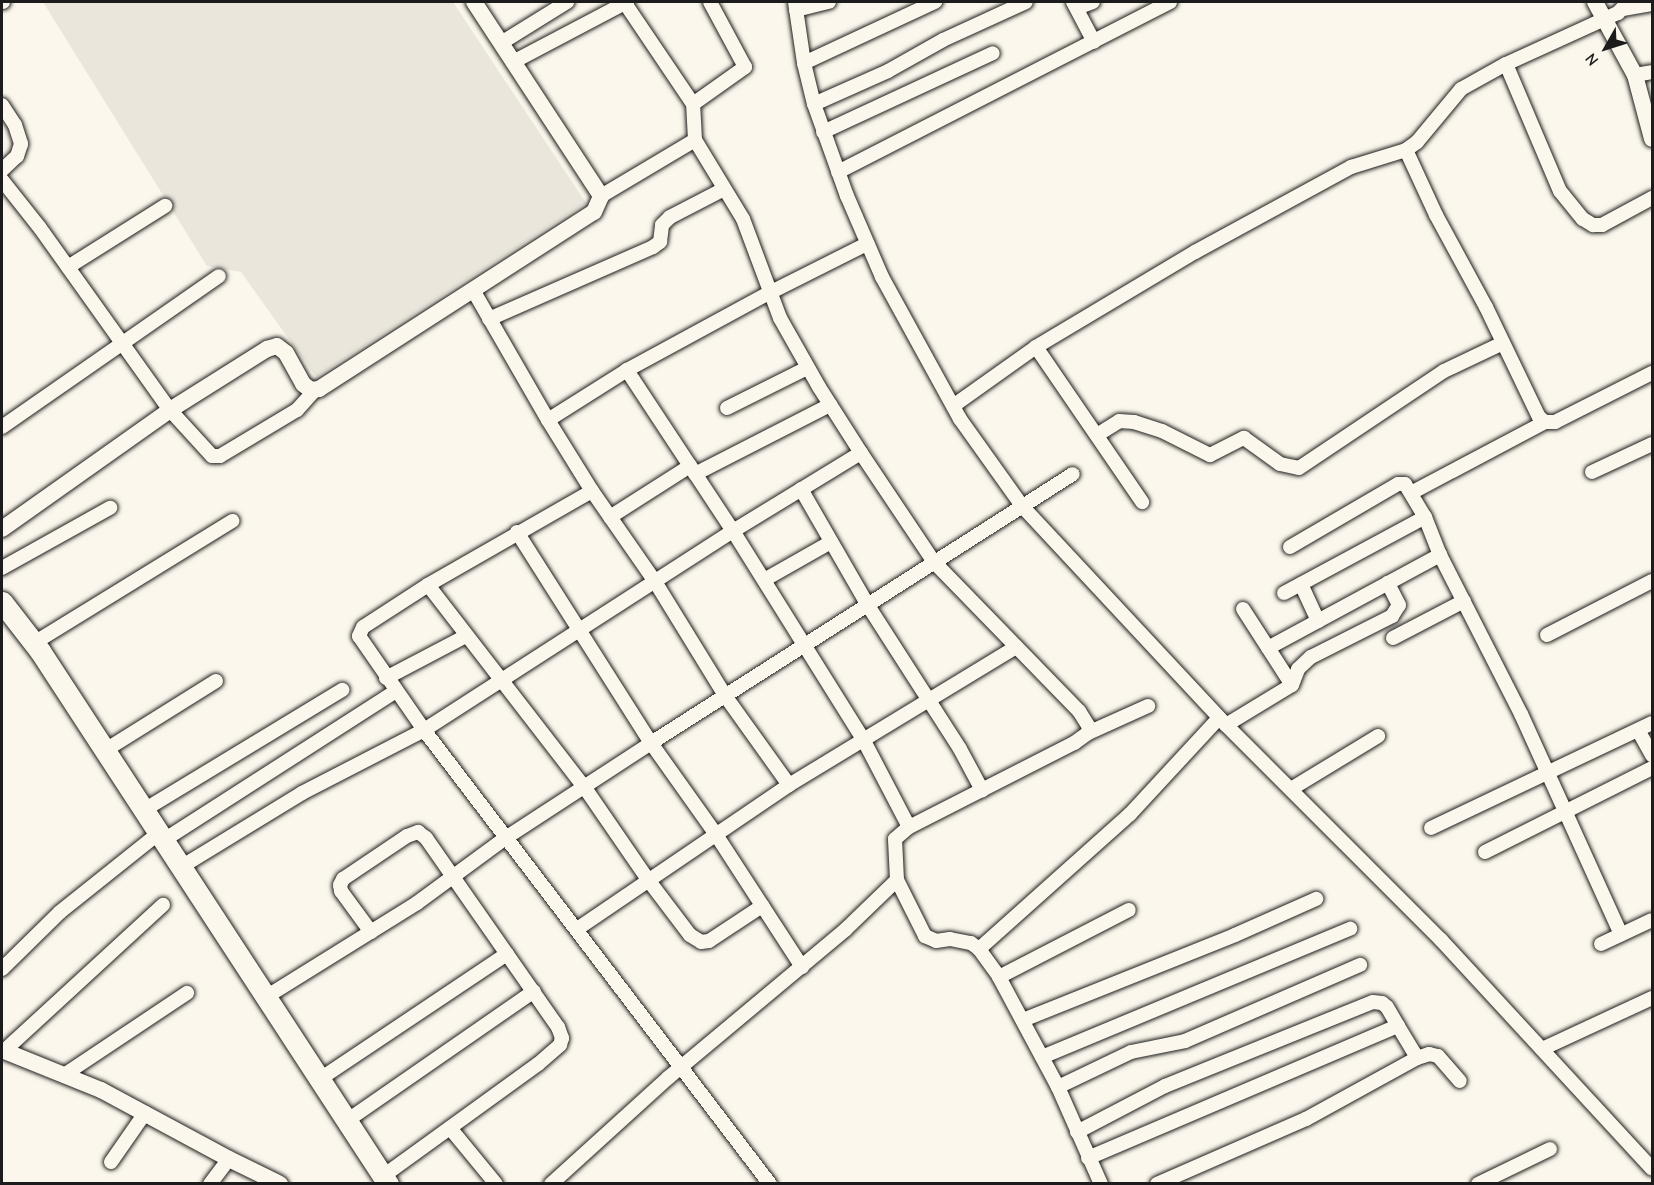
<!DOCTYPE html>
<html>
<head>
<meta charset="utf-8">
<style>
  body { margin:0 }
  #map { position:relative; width:1654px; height:1185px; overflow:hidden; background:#fbf7ec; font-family:"Comic Neue",sans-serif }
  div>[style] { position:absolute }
  .built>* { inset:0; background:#eae6dc }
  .roads { filter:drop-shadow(0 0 2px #1c1c1c) drop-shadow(0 0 2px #1c1c1c) }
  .minor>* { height:14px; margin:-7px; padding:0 7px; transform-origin:7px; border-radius:7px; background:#fbf7ec }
  .tertiary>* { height:16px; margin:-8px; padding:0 8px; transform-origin:8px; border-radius:8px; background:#fbf7ec }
  .primary>* { height:21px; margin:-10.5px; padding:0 10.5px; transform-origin:10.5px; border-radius:10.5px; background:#fbf7ec }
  span { translate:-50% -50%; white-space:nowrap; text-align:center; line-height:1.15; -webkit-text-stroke:4.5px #fbf7ec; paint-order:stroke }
  .frame { position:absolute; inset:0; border:3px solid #1c1c1c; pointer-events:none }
  .north { position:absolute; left:1576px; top:18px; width:60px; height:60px; -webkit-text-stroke:4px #fbf7ec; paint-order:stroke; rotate:231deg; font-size:16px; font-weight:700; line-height:24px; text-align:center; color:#1c1c1c }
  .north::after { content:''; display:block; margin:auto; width:21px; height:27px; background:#1c1c1c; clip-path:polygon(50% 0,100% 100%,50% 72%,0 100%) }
</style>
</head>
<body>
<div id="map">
  <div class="built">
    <div style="clip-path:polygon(43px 2px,453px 2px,586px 203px,316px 377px,241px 272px,207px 266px)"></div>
  </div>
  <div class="roads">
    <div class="minor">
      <div style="left:2px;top:2px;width:1px"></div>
      <div style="left:795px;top:2px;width:62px;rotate:81.6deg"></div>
      <div style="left:804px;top:63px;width:42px;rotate:76.3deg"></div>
      <div style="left:814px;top:104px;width:98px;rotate:70.3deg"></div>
      <div style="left:847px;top:196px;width:88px;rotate:66.6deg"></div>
      <div style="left:882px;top:277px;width:162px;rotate:61.2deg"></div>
      <div style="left:960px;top:419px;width:107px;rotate:54.5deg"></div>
      <div style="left:1022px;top:506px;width:299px;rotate:47deg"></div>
      <div style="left:1226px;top:725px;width:304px;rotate:45deg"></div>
      <div style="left:1441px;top:940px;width:311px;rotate:47.3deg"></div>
      <div style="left:1073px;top:2px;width:45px;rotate:62.3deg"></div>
      <div style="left:1077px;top:8px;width:17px;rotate:-21deg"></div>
      <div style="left:1624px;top:9px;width:28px;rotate:-10deg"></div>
      <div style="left:796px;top:10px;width:34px;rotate:-14deg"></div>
      <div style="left:501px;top:43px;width:78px;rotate:-31.8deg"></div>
      <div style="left:513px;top:62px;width:129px;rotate:-27.8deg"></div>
      <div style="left:804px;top:63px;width:145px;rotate:-25deg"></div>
      <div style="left:1506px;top:64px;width:138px;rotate:67deg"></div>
      <div style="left:1560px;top:191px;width:36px;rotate:51deg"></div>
      <div style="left:1583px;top:219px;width:12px;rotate:31deg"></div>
      <div style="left:1593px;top:225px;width:9px"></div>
      <div style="left:1602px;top:225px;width:57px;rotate:-28.4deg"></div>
      <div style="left:1635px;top:75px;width:17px;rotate:-10deg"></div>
      <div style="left:693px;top:104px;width:64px;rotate:-35.4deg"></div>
      <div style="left:745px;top:67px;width:74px;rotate:-118.3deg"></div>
      <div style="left:814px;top:104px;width:81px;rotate:-24deg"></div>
      <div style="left:888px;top:71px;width:63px;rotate:-29.4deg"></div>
      <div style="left:943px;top:40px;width:91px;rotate:-24.6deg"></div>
      <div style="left:2px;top:105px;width:24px;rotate:57deg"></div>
      <div style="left:15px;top:125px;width:20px;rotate:72deg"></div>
      <div style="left:21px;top:144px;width:13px;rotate:108deg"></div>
      <div style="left:17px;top:156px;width:21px;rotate:137deg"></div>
      <div style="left:823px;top:132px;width:187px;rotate:-24.9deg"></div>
      <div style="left:695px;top:140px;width:92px;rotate:58.7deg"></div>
      <div style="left:743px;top:219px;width:106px;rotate:69.5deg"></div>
      <div style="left:780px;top:318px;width:79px;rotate:60.5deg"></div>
      <div style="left:819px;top:387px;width:78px;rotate:57.5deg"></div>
      <div style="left:1406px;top:150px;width:72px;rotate:65.2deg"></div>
      <div style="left:1436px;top:215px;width:105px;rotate:61.5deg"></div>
      <div style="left:1486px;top:307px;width:122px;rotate:64.3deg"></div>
      <div style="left:1539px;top:417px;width:8px;rotate:40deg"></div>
      <div style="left:1545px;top:422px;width:10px"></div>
      <div style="left:1555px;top:422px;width:109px;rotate:-26.8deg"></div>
      <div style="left:838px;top:172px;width:373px;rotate:-27.1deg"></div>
      <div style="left:2px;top:180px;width:61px;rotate:51.6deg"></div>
      <div style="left:40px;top:228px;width:224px;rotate:54.5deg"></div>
      <div style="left:170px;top:410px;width:62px;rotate:47.6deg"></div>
      <div style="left:212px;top:456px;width:8px"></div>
      <div style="left:220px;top:456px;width:90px;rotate:-30.9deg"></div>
      <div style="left:297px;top:410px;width:27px;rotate:-48deg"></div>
      <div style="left:601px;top:196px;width:109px;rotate:-30.8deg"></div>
      <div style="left:695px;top:140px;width:36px;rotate:-93deg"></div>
      <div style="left:693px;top:104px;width:122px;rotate:-124deg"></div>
      <div style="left:68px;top:267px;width:115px;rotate:-32.2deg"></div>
      <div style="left:473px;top:290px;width:150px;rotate:60deg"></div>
      <div style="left:489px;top:319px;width:179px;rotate:-23.7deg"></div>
      <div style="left:653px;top:247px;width:9px;rotate:-36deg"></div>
      <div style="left:660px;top:242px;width:17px;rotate:-83deg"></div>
      <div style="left:662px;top:225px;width:11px;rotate:-45deg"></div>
      <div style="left:670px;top:217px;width:61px;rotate:-27.4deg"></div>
      <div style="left:1036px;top:347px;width:188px;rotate:55.6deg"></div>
      <div style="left:953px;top:406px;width:102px;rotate:-35.4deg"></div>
      <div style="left:1036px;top:347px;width:185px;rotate:-30.9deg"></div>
      <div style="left:1195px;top:252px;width:178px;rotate:-28.6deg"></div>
      <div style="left:1351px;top:167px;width:58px;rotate:-17.2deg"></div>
      <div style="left:1406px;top:150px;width:14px;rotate:-36deg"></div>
      <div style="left:1417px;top:142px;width:69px;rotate:-50.3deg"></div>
      <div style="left:1461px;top:89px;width:51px;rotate:-29.1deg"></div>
      <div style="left:1506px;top:64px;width:123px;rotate:-24.5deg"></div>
      <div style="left:1618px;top:13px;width:15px;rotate:-48deg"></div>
      <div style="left:727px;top:408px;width:89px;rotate:-26.6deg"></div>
      <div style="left:2px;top:427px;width:264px;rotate:-34.8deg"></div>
      <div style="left:1097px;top:435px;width:26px;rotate:-32deg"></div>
      <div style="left:1119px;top:421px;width:15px;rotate:4deg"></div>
      <div style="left:1134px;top:422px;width:29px;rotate:18deg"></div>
      <div style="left:1162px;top:431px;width:54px;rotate:26.6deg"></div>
      <div style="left:1210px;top:455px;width:38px;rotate:-27deg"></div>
      <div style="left:1244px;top:438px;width:44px;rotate:35.8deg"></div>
      <div style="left:1280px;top:464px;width:19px;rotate:12deg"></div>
      <div style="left:1299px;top:468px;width:174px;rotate:-33.8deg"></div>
      <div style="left:1444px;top:371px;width:65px;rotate:-25.4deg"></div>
      <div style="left:1592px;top:472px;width:66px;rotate:-25deg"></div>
      <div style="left:695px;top:474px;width:152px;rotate:-27.1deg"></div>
      <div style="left:801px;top:489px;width:133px;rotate:60.1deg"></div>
      <div style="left:867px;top:604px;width:172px;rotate:57.3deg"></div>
      <div style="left:960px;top:749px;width:47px;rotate:61.8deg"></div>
      <div style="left:592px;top:491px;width:189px;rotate:150.2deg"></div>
      <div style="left:428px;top:585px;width:77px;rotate:147.1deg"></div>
      <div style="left:363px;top:627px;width:10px;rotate:114deg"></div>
      <div style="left:359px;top:636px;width:114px;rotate:55.3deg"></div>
      <div style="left:424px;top:730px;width:571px;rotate:52.69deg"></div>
      <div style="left:1411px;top:493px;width:152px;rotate:-27.9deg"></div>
      <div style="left:610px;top:517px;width:95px;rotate:-32.5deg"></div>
      <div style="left:517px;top:532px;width:250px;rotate:57.6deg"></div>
      <div style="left:651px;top:743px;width:110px;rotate:54.6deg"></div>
      <div style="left:715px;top:833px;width:160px;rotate:57deg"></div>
      <div style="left:1290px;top:547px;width:125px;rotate:-30.3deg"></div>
      <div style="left:1398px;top:484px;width:7px"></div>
      <div style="left:1405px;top:484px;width:39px;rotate:59deg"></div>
      <div style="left:1425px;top:517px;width:41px;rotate:68.5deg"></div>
      <div style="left:1440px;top:555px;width:178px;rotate:63deg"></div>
      <div style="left:1521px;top:714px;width:242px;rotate:65.6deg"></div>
      <div style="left:2px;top:568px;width:124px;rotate:-29.1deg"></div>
      <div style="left:764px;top:580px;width:77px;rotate:-29.6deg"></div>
      <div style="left:1301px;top:584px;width:41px;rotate:65.3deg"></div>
      <div style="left:428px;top:585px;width:257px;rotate:52.3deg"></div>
      <div style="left:585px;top:788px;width:113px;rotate:55.5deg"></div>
      <div style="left:649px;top:881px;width:68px;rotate:52.8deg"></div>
      <div style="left:690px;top:935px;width:13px;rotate:32deg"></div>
      <div style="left:701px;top:942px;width:8px;rotate:-7deg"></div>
      <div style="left:709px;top:941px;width:64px;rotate:-33.4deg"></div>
      <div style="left:1284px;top:593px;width:160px;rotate:-28.3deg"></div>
      <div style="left:1243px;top:609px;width:90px;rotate:57.2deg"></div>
      <div style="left:1547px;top:635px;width:118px;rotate:-27.2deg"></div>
      <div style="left:1393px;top:638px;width:80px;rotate:-27.5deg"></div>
      <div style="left:34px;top:643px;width:233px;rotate:-31.6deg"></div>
      <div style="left:1268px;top:648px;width:196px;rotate:-28.4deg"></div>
      <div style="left:386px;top:678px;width:90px;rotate:-27.7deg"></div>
      <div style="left:1226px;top:725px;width:77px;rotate:-31.2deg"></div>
      <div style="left:1292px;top:685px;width:17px;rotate:-69deg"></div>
      <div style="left:1298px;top:669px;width:18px;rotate:-43deg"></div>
      <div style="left:1311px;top:657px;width:91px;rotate:-26.8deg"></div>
      <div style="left:1392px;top:616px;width:13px;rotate:-58deg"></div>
      <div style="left:1399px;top:605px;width:25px;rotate:-117deg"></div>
      <div style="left:1638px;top:730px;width:29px;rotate:61deg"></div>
      <div style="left:1088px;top:733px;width:66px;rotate:-24.2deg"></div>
      <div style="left:104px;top:751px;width:132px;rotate:-32deg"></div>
      <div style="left:789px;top:785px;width:108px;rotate:-125.6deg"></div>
      <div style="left:726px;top:697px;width:134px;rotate:-121.6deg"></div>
      <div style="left:656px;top:583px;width:112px;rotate:-124.8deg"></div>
      <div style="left:592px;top:491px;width:84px;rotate:-121.8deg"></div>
      <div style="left:548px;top:420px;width:93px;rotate:-32.3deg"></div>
      <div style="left:627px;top:370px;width:162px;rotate:-28.5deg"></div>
      <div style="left:769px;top:293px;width:110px;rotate:-26.6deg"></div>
      <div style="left:1291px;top:789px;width:102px;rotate:-31.3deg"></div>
      <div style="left:144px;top:810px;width:232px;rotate:-31.2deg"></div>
      <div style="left:1431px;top:828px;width:245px;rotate:-25.4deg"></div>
      <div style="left:164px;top:840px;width:276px;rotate:-32.7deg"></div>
      <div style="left:1485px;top:852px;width:187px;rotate:-26.7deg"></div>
      <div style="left:181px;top:867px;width:142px;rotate:-31.4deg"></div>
      <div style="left:302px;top:793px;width:137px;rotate:-27.3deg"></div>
      <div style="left:424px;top:730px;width:368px;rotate:-32.8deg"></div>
      <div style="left:733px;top:531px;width:150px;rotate:-31.4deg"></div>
      <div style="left:861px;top:453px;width:131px;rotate:56.2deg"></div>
      <div style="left:934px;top:562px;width:208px;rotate:45.8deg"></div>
      <div style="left:1079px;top:711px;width:19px;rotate:58deg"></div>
      <div style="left:1089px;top:727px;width:6px;rotate:99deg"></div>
      <div style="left:1088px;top:733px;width:17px;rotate:144deg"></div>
      <div style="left:1074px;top:743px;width:185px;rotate:153deg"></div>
      <div style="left:897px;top:880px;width:63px;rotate:63.4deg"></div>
      <div style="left:925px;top:936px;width:12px;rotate:24deg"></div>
      <div style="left:936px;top:941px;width:14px;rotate:-8deg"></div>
      <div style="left:950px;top:939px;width:21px;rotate:11deg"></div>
      <div style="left:971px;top:943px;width:10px;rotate:37deg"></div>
      <div style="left:979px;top:949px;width:34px;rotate:54deg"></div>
      <div style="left:999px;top:977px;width:125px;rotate:61.8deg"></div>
      <div style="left:1058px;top:1087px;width:106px;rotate:66.1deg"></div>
      <div style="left:577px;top:929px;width:256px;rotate:-34.2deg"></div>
      <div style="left:789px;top:785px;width:266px;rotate:-31.3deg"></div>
      <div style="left:371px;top:932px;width:51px;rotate:-126.2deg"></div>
      <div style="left:341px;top:891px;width:6px;rotate:-99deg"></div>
      <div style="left:340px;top:885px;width:7px;rotate:-63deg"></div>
      <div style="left:343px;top:879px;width:77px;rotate:-33.9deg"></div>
      <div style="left:407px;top:836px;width:12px;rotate:-20deg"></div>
      <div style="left:418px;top:832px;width:10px;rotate:37deg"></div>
      <div style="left:426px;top:838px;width:231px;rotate:55.1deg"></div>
      <div style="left:558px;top:1027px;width:12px;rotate:70deg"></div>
      <div style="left:562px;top:1038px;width:7px;rotate:106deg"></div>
      <div style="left:560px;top:1045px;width:29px;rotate:139deg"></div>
      <div style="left:538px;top:1064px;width:191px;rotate:144.1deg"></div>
      <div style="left:1601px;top:944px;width:56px;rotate:-25.2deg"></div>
      <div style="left:979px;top:949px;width:203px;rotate:-41.8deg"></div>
      <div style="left:1130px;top:814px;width:131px;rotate:-47.2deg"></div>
      <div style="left:2px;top:969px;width:81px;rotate:-44.5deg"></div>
      <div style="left:60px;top:912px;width:127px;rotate:-38.6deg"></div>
      <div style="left:999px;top:977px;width:146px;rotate:-27.3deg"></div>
      <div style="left:266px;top:997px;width:178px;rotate:-31.9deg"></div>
      <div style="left:417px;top:903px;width:112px;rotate:-36.3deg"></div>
      <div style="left:507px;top:837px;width:172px;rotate:-33.1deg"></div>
      <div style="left:651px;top:743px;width:500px;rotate:-32.52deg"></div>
      <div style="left:1023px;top:1020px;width:228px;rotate:-21.8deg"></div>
      <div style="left:1235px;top:935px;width:89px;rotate:-24deg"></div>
      <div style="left:1542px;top:1049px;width:121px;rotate:-24.9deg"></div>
      <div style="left:4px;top:1051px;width:216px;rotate:-42.6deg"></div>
      <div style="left:1042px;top:1057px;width:334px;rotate:-22.6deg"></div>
      <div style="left:64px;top:1075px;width:148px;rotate:-33.7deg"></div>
      <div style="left:320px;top:1079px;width:225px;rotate:-33.8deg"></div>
      <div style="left:1058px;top:1087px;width:81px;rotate:-25.6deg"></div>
      <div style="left:1131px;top:1052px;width:55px;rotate:-11.5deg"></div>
      <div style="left:1185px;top:1041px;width:191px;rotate:-23.5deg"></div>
      <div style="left:348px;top:1120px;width:226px;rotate:-34.7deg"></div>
      <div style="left:450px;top:1128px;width:72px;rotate:50.6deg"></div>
      <div style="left:1077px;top:1132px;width:99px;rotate:-27.6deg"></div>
      <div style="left:1165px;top:1086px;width:224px;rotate:-22deg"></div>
      <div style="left:1373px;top:1002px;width:9px;rotate:6deg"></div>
      <div style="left:1382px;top:1003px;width:6px;rotate:39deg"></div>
      <div style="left:1387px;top:1007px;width:22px;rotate:60deg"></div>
      <div style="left:1088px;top:1158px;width:337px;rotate:-23.1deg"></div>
      <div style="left:1398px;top:1026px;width:37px;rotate:59deg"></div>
      <div style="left:1417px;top:1058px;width:13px;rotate:-18deg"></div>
      <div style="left:1429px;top:1054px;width:9px;rotate:13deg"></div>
      <div style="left:1438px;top:1056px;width:33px;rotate:49deg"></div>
      <div style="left:111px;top:1162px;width:60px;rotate:-55.2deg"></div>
      <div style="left:210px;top:1184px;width:31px;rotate:-53deg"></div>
      <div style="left:551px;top:1184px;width:158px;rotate:-42.2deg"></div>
      <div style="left:668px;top:1078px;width:231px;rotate:-39.9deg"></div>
      <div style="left:845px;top:930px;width:72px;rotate:-43.9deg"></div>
      <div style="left:897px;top:880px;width:41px;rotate:-92.8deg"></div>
      <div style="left:895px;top:839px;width:18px;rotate:-41deg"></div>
      <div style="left:909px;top:827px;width:99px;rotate:-117.6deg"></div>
      <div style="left:863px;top:739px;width:245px;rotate:-122deg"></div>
      <div style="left:733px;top:531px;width:193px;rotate:-123.4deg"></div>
      <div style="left:1157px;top:1184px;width:163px;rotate:-23.6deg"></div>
      <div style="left:1306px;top:1119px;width:127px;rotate:-28.8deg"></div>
      <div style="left:1478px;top:1184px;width:80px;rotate:-25.9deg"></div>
    </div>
    <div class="tertiary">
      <div style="left:1595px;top:2px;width:83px;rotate:61.3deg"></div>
      <div style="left:1635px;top:75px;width:66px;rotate:75.1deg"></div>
      <div style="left:2px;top:529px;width:206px;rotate:-35.3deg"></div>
      <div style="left:170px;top:410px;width:115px;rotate:-32.2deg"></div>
      <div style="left:267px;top:349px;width:10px;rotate:-17deg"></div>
      <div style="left:277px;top:346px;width:11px;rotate:38deg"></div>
      <div style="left:286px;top:353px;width:35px;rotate:61deg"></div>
      <div style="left:303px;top:384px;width:10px;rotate:37deg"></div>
      <div style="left:311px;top:390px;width:8px;rotate:-7deg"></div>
      <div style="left:319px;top:389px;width:327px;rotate:-32.8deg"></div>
      <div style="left:594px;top:212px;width:17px;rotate:-66deg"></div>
      <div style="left:601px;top:196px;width:232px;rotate:-123.2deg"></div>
      <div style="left:2px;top:1050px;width:107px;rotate:22deg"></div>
      <div style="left:101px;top:1090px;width:145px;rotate:28.3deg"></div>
      <div style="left:229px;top:1159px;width:57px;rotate:26.1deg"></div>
    </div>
    <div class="primary">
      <div style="left:2px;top:602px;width:62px;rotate:52.2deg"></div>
      <div style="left:40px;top:651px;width:637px;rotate:56.86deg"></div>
    </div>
  </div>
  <div class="frame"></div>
  <div class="north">N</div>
</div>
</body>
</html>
